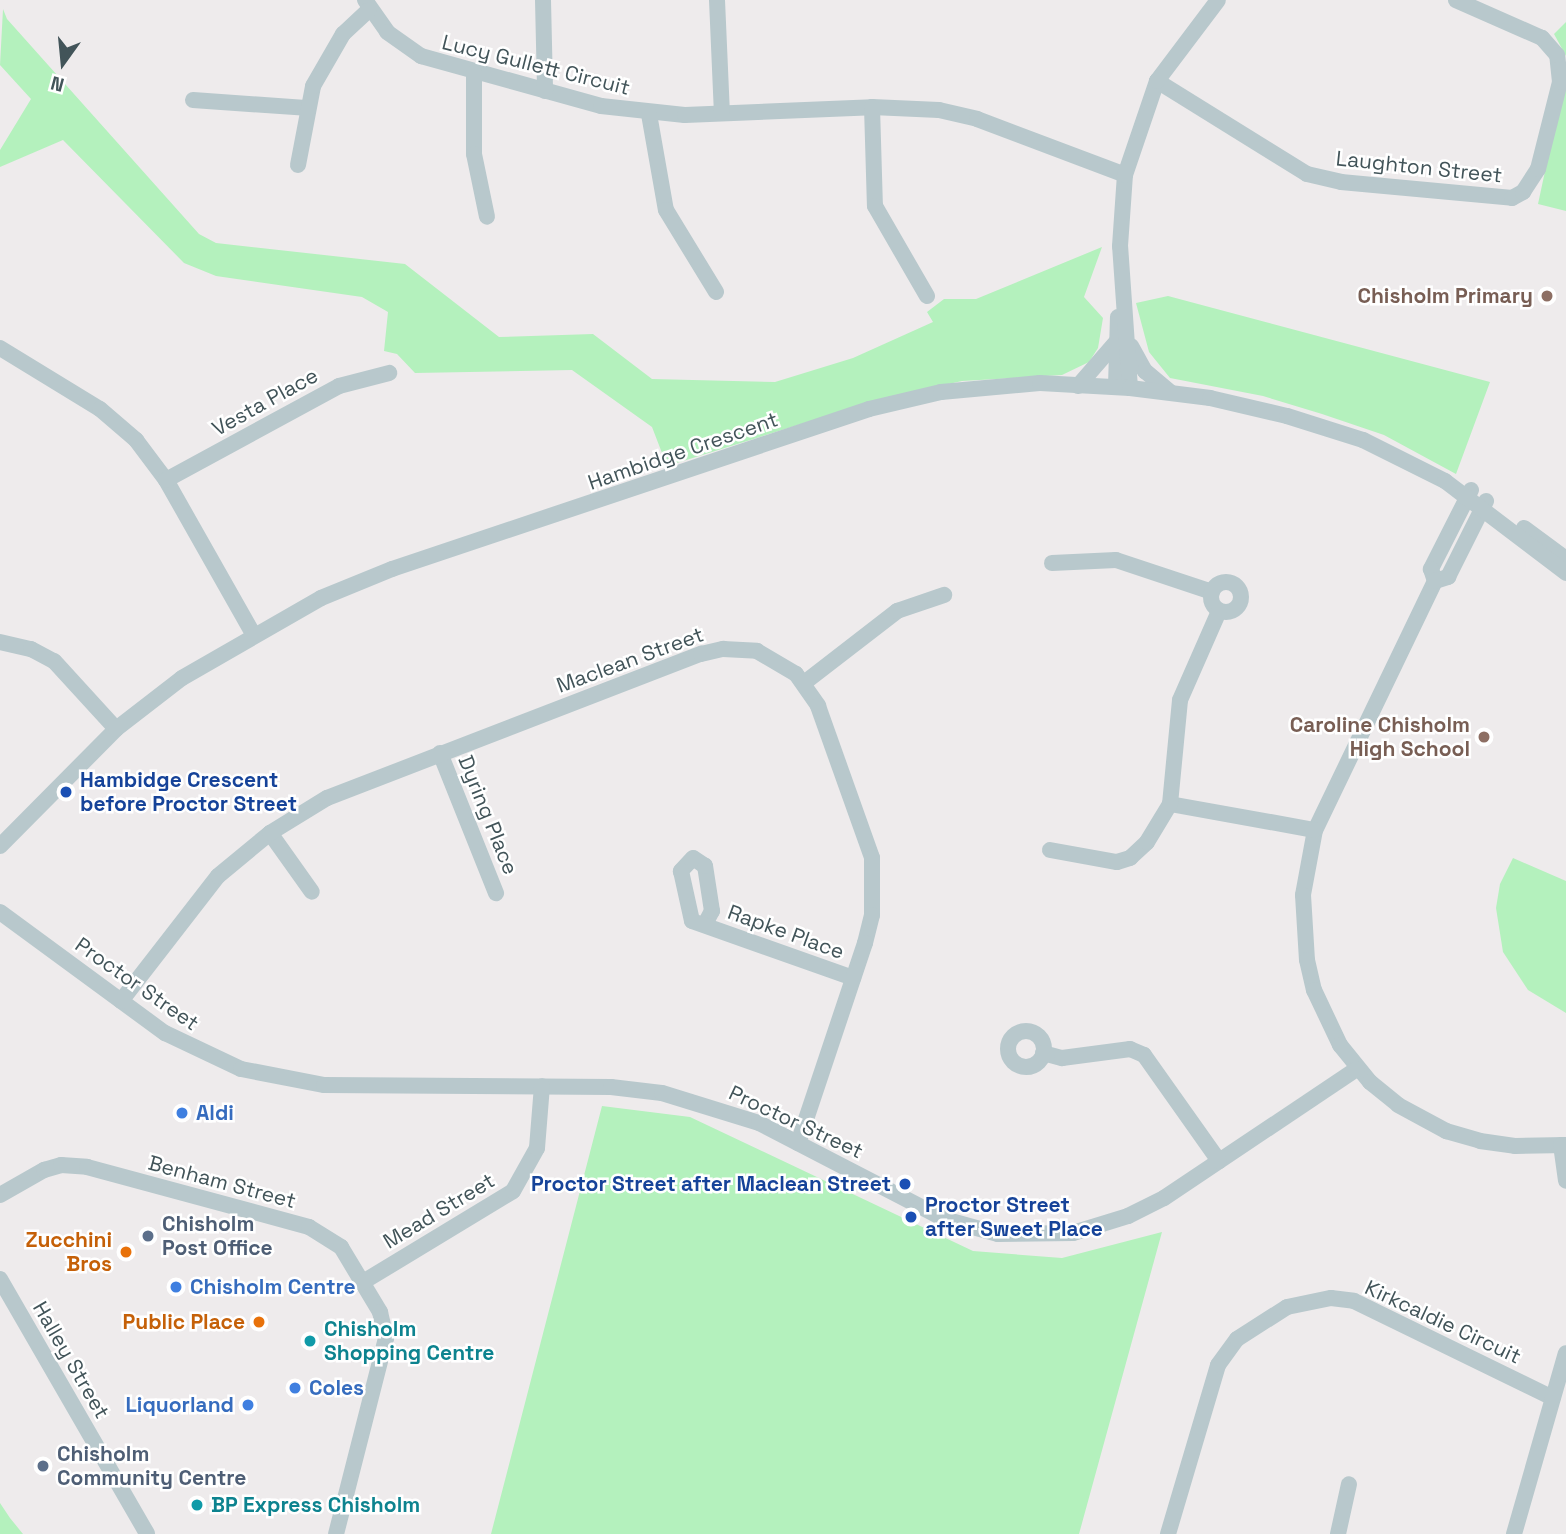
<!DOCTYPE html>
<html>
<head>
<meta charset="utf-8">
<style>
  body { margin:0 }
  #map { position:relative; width:1566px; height:1534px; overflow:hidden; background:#eeebec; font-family:"Space Grotesk",sans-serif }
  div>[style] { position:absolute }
  .green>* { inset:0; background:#b4f1bd }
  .minor>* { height:16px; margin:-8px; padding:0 8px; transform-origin:8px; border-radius:8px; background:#b8c8cc }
  .minor>.ring { margin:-8px; padding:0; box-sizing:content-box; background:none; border:16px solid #b8c8cc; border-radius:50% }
  .dots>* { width:19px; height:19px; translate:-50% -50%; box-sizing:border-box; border:4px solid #fff; border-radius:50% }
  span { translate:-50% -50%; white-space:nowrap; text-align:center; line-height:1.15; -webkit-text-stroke:5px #fff; paint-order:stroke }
  .street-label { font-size:21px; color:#425459 }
  .education-label { font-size:21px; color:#785e54; font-weight:700 }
  .right { translate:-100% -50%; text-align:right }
  .transit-label { font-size:21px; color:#164399; font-weight:700 }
  .left { translate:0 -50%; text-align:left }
  .shop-label { font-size:21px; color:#366cbe; font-weight:700 }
  .service-label { font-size:21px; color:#4e5e75; font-weight:700 }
  .food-label { font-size:21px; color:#c56008; font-weight:700 }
  .culture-label { font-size:21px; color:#0d838f; font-weight:700 }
  .north { position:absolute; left:28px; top:28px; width:70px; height:70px; -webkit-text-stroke:5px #fff; paint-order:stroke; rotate:195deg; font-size:19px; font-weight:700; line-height:28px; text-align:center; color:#425459 }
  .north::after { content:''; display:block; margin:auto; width:24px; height:32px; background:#425459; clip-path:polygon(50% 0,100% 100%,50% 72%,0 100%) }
</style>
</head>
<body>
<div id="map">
  <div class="green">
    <div style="clip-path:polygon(3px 9px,7px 19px,199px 234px,216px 243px,405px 264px,499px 337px,593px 334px,652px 379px,775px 382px,853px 358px,933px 322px,927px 312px,944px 299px,976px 299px,1102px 247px,1084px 297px,1103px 318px,1098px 348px,1089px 362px,1062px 375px,962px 381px,881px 399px,667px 466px,652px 427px,572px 370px,415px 373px,397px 354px,384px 351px,388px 312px,362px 297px,216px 276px,184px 263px,63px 140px,0 167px,0 150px,31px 99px,0 65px)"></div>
    <div style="clip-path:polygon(1566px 22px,1566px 56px,1554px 34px)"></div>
    <div style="clip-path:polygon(1566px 73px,1566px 211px,1538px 204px)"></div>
    <div style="clip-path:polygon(1168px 296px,1490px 382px,1456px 474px,1384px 435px,1322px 414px,1263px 396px,1170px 378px,1149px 352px,1136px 303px)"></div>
    <div style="clip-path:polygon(1513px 858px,1566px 881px,1566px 1013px,1528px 990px,1503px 952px,1496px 908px,1500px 884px)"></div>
    <div style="clip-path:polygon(602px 1106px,690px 1117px,973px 1251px,1062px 1258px,1162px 1232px,1079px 1534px,491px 1534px)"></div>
    <div style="clip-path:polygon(0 1503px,10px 1518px,23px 1534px,0 1534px)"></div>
  </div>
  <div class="minor">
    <div style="left:365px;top:0;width:39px;rotate:55deg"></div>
    <div style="left:387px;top:32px;width:42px;rotate:35.2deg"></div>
    <div style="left:421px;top:56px;width:187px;rotate:15.5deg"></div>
    <div style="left:601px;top:106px;width:84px;rotate:6.1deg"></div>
    <div style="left:685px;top:115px;width:187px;rotate:-2.4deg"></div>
    <div style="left:872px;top:107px;width:67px;rotate:2.6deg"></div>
    <div style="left:939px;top:110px;width:39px;rotate:13deg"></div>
    <div style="left:977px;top:119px;width:158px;rotate:20.7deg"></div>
    <div style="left:543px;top:0;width:91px;rotate:88.7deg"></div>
    <div style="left:717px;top:0;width:113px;rotate:87.5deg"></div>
    <div style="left:474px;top:73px;width:81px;rotate:90deg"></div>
    <div style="left:474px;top:154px;width:64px;rotate:78.3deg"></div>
    <div style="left:1157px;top:81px;width:176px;rotate:31.8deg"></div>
    <div style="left:1307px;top:174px;width:35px;rotate:13deg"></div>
    <div style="left:1341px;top:182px;width:172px;rotate:5.3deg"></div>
    <div style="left:1512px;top:198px;width:13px;rotate:-29deg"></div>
    <div style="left:1523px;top:192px;width:27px;rotate:-57deg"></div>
    <div style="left:1538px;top:169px;width:90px;rotate:-75.8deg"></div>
    <div style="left:1560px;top:82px;width:27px;rotate:-96deg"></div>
    <div style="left:1557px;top:55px;width:23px;rotate:-131deg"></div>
    <div style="left:1542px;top:38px;width:94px;rotate:-156.2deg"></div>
    <div style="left:193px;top:100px;width:113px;rotate:4deg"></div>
    <div style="left:872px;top:107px;width:99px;rotate:88.3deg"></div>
    <div style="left:875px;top:206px;width:104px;rotate:60deg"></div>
    <div style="left:649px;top:114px;width:97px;rotate:80deg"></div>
    <div style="left:666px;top:210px;width:96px;rotate:58.6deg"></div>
    <div style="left:298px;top:165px;width:80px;rotate:-79.2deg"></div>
    <div style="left:313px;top:86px;width:60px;rotate:-60deg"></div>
    <div style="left:343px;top:34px;width:35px;rotate:-43deg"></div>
    <div style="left:1131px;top:346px;width:29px;rotate:61deg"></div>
    <div style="left:1145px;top:371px;width:33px;rotate:40deg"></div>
    <div style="left:0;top:348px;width:117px;rotate:31.4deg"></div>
    <div style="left:100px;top:409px;width:48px;rotate:40.7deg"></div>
    <div style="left:136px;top:440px;width:50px;rotate:53.1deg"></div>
    <div style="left:166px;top:480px;width:177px;rotate:60.5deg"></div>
    <div style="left:1078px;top:386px;width:60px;rotate:-49.1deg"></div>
    <div style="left:1116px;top:387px;width:70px;rotate:-88.4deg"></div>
    <div style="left:1130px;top:388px;width:142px;rotate:-94deg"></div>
    <div style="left:1120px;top:246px;width:71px;rotate:-86deg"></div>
    <div style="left:1125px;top:175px;width:99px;rotate:-71.2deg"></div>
    <div style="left:1157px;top:81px;width:101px;rotate:-53deg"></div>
    <div style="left:166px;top:480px;width:197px;rotate:-28.5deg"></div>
    <div style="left:339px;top:386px;width:52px;rotate:-14.6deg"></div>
    <div style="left:1471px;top:490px;width:89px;rotate:116.9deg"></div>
    <div style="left:1431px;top:569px;width:13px;rotate:72deg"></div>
    <div style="left:1435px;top:581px;width:276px;rotate:115.7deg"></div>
    <div style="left:1315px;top:830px;width:66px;rotate:100.5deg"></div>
    <div style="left:1303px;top:895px;width:65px;rotate:86.5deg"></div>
    <div style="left:1307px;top:960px;width:31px;rotate:77deg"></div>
    <div style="left:1314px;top:990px;width:61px;rotate:64.7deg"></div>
    <div style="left:1340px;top:1045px;width:48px;rotate:51deg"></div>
    <div style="left:1370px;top:1082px;width:36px;rotate:39deg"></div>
    <div style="left:1398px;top:1105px;width:55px;rotate:28.4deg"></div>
    <div style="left:1446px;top:1131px;width:35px;rotate:16deg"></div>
    <div style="left:1480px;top:1141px;width:35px;rotate:8deg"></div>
    <div style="left:1515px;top:1146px;width:51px;rotate:-1.1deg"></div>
    <div style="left:1524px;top:528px;width:52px;rotate:36.4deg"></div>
    <div style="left:1052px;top:563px;width:64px;rotate:-2.7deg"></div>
    <div style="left:1116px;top:560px;width:101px;rotate:18.4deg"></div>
    <div style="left:1435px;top:581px;width:14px;rotate:-17deg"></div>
    <div style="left:1448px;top:577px;width:85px;rotate:-63.4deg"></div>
    <div class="ring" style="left:1211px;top:582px;width:14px;height:14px"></div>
    <div style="left:0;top:642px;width:32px;rotate:13deg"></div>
    <div style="left:31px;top:649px;width:26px;rotate:28deg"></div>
    <div style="left:54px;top:661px;width:92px;rotate:47.6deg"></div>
    <div style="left:804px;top:683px;width:118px;rotate:-37.7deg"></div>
    <div style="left:897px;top:611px;width:50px;rotate:-18.8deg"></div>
    <div style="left:440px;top:753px;width:151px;rotate:68.2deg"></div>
    <div style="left:1170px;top:804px;width:147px;rotate:10.2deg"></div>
    <div style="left:270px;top:833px;width:72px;rotate:54.6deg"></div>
    <div style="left:0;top:846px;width:165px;rotate:-45.2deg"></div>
    <div style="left:116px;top:729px;width:83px;rotate:-37.7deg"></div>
    <div style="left:182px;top:678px;width:160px;rotate:-29.9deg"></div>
    <div style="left:321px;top:598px;width:77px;rotate:-22.2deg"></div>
    <div style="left:392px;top:569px;width:503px;rotate:-18.54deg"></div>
    <div style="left:869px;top:409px;width:74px;rotate:-13.3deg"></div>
    <div style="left:941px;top:392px;width:99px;rotate:-5.2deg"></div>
    <div style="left:1040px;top:383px;width:90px;rotate:3.2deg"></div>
    <div style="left:1130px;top:388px;width:81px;rotate:7.1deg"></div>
    <div style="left:1210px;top:398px;width:79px;rotate:13.2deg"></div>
    <div style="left:1287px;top:416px;width:80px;rotate:17.5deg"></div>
    <div style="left:1363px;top:440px;width:92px;rotate:26.6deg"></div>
    <div style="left:1445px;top:481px;width:152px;rotate:37.2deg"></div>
    <div style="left:1050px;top:850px;width:68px;rotate:10.2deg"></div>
    <div style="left:1117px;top:862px;width:14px;rotate:-17deg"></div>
    <div style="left:1130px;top:858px;width:23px;rotate:-43deg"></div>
    <div style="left:1147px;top:842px;width:44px;rotate:-58.8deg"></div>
    <div style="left:1170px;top:804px;width:104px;rotate:-84.5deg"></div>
    <div style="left:1180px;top:700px;width:97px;rotate:-66.3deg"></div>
    <div style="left:0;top:912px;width:205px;rotate:36.3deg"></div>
    <div style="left:165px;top:1033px;width:84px;rotate:25.3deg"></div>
    <div style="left:241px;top:1069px;width:85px;rotate:10.9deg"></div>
    <div style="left:324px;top:1085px;width:287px;rotate:0.4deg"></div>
    <div style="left:611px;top:1087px;width:51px;rotate:6.7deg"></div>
    <div style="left:662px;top:1093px;width:102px;rotate:17.2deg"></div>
    <div style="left:759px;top:1123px;width:208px;rotate:27.4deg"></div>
    <div style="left:944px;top:1219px;width:56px;rotate:15.5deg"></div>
    <div style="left:998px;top:1234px;width:75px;rotate:-0.8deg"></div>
    <div style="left:1073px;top:1233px;width:58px;rotate:-17.2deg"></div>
    <div style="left:1128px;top:1216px;width:40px;rotate:-26.6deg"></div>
    <div style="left:1164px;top:1198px;width:232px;rotate:-33.8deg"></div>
    <div style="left:705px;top:924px;width:15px;rotate:-62deg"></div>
    <div style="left:712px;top:911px;width:46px;rotate:-98.8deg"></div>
    <div style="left:705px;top:866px;width:14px;rotate:-146deg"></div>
    <div style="left:693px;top:858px;width:18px;rotate:133deg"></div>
    <div style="left:681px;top:871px;width:51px;rotate:77.6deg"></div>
    <div style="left:692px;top:921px;width:171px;rotate:19.5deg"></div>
    <div style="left:121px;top:1001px;width:158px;rotate:-52.2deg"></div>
    <div style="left:218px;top:876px;width:67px;rotate:-39.6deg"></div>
    <div style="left:270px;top:833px;width:67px;rotate:-31.6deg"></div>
    <div style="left:327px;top:798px;width:401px;rotate:-21.1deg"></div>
    <div style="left:701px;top:654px;width:23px;rotate:-13deg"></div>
    <div style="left:723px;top:649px;width:34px;rotate:3deg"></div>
    <div style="left:757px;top:651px;width:45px;rotate:30.5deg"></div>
    <div style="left:796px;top:674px;width:39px;rotate:55deg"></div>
    <div style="left:818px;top:706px;width:161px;rotate:70.4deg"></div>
    <div style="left:872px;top:858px;width:57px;rotate:90deg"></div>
    <div style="left:872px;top:915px;width:29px;rotate:104deg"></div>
    <div style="left:865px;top:943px;width:211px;rotate:108.5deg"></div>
    <div class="ring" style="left:1008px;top:1031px;width:20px;height:20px"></div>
    <div style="left:1043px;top:1053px;width:20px;rotate:15deg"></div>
    <div style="left:1062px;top:1058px;width:69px;rotate:-7.5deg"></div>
    <div style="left:1130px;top:1049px;width:15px;rotate:23deg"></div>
    <div style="left:1144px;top:1055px;width:130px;rotate:54.7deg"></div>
    <div style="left:1561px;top:1145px;width:36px;rotate:82deg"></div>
    <div style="left:0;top:1195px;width:51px;rotate:-29.6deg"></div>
    <div style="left:44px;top:1170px;width:18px;rotate:-16deg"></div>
    <div style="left:61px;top:1165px;width:26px;rotate:4deg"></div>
    <div style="left:87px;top:1167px;width:230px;rotate:15.1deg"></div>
    <div style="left:309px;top:1227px;width:38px;rotate:32deg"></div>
    <div style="left:341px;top:1247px;width:76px;rotate:59deg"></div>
    <div style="left:380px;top:1312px;width:27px;rotate:77deg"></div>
    <div style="left:386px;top:1338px;width:202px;rotate:104.3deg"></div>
    <div style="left:0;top:1279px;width:294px;rotate:60deg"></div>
    <div style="left:363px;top:1282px;width:175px;rotate:-31.2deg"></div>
    <div style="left:513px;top:1191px;width:49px;rotate:-60.8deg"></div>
    <div style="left:537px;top:1148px;width:62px;rotate:-85.4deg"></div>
    <div style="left:1168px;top:1534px;width:176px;rotate:-73.5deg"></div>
    <div style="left:1218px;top:1365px;width:32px;rotate:-54deg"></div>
    <div style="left:1237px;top:1339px;width:59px;rotate:-32.6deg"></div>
    <div style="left:1287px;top:1307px;width:45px;rotate:-11.6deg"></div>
    <div style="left:1331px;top:1298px;width:23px;rotate:7deg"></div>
    <div style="left:1354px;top:1301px;width:221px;rotate:26deg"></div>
    <div style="left:1338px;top:1534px;width:51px;rotate:-77.6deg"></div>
    <div style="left:1514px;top:1534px;width:188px;rotate:-74deg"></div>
  </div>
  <div class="dots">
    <div style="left:1547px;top:296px;background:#8d6e63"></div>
    <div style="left:1484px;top:737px;background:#8d6e63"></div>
    <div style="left:66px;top:792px;background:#1a4fb4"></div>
    <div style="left:182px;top:1113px;background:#3f7fe0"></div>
    <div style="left:905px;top:1184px;background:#1a4fb4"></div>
    <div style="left:911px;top:1217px;background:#1a4fb4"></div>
    <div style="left:148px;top:1236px;background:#5c6f8a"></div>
    <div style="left:126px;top:1252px;background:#e8710a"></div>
    <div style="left:176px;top:1287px;background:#3f7fe0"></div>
    <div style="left:259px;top:1322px;background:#e8710a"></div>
    <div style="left:310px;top:1341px;background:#0f9aa8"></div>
    <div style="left:295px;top:1388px;background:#3f7fe0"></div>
    <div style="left:248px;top:1405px;background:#3f7fe0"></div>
    <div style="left:43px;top:1466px;background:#5c6f8a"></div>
    <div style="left:197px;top:1505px;background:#0f9aa8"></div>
  </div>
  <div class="street-label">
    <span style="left:536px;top:65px;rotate:14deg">Lucy Gullett Circuit</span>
    <span style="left:1419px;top:167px;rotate:6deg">Laughton Street</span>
    <span style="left:265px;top:402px;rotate:-29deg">Vesta Place</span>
    <span style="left:683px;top:451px;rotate:-19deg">Hambidge Crescent</span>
    <span style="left:630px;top:660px;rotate:-20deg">Maclean Street</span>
    <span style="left:488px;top:815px;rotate:68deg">Dyring Place</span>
    <span style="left:786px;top:932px;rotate:20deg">Rapke Place</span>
    <span style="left:137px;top:984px;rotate:35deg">Proctor Street</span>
    <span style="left:796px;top:1122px;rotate:25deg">Proctor Street</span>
    <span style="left:222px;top:1182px;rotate:15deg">Benham Street</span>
    <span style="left:439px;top:1211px;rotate:-31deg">Mead Street</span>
    <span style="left:1443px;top:1322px;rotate:25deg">Kirkcaldie Circuit</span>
    <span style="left:71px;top:1360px;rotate:60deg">Halley Street</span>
  </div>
  <div class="education-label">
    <span class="right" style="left:1533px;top:296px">Chisholm Primary</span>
    <span class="right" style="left:1470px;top:737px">Caroline Chisholm<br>High School</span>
  </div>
  <div class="transit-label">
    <span class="left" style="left:80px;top:792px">Hambidge Crescent<br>before Proctor Street</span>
    <span class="right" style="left:891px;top:1184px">Proctor Street after Maclean Street</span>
    <span class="left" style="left:925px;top:1217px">Proctor Street<br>after Sweet Place</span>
  </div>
  <div class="shop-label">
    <span class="left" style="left:196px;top:1113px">Aldi</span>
    <span class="left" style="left:190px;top:1287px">Chisholm Centre</span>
    <span class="left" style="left:309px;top:1388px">Coles</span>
    <span class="right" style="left:234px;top:1405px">Liquorland</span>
  </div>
  <div class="service-label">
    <span class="left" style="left:162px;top:1236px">Chisholm<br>Post Office</span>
    <span class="left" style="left:57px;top:1466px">Chisholm<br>Community Centre</span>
  </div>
  <div class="food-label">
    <span class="right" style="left:112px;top:1252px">Zucchini<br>Bros</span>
    <span class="right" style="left:245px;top:1322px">Public Place</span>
  </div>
  <div class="culture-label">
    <span class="left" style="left:324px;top:1341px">Chisholm<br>Shopping Centre</span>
    <span class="left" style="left:211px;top:1505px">BP Express Chisholm</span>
  </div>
  <div class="north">N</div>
</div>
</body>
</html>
